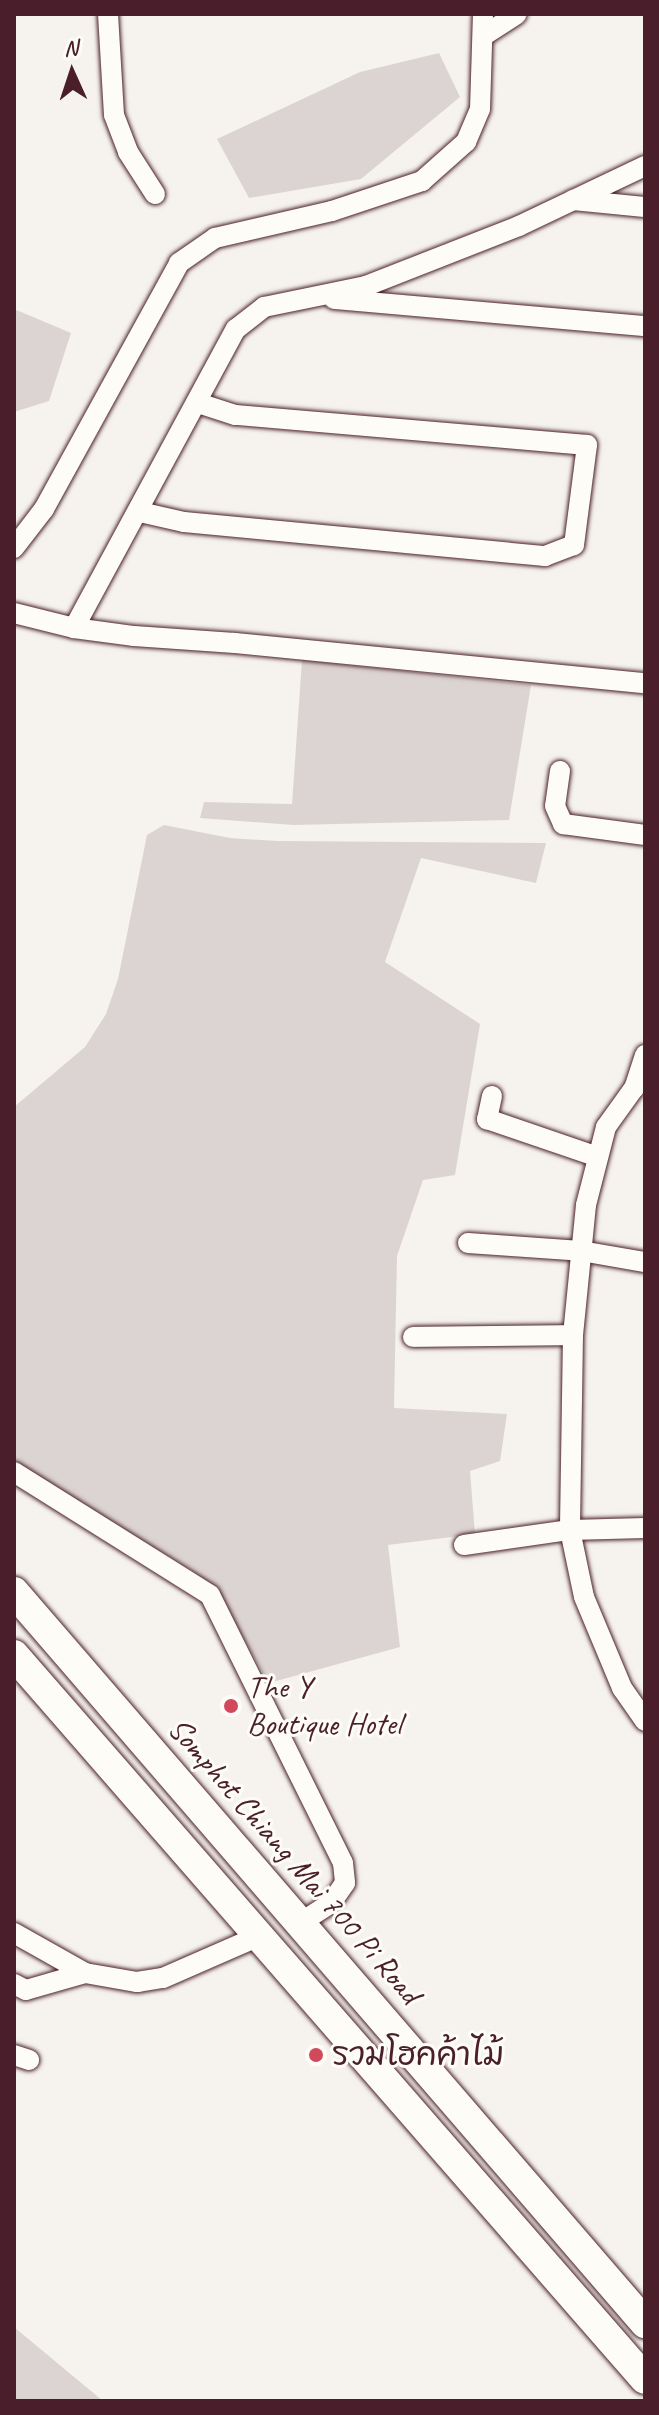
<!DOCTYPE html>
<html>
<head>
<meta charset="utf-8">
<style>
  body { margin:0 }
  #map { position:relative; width:659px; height:2415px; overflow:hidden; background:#f6f3ef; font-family:Caveat,"Playpen Sans Thai",sans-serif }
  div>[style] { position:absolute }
  .green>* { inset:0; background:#dcd4d2 }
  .roads { filter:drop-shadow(0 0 2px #4a1f2b) drop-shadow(0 0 2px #4a1f2b) }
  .minor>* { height:20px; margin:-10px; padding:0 10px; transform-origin:10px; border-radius:10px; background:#fdfcf7 }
  .primary>* { height:30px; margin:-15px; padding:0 15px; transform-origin:15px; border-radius:15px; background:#fdfcf7 }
  .dots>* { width:22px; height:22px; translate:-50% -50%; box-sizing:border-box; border:4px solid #fdfcf7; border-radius:50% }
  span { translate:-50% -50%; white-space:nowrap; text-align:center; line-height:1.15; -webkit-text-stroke:6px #fdfcf7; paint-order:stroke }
  .poi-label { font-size:32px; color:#4a1f2b }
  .left { translate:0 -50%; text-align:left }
  .street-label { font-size:32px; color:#4a1f2b }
  .frame { position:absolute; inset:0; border:16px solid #4a1f2b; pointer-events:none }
  .north { position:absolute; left:32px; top:32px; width:80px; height:80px; -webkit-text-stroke:6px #fdfcf7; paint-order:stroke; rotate:357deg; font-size:22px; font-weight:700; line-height:32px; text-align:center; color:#4a1f2b }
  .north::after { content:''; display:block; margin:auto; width:28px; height:36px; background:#4a1f2b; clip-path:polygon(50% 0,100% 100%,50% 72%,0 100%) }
</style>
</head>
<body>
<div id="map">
  <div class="green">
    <div style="clip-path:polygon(439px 53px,460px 97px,361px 179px,249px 198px,217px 139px,360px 72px)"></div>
    <div style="clip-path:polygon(14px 309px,71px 333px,49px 401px,14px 412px)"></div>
    <div style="clip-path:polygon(302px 660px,531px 685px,509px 820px,293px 825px,200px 818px,204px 802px,292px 804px)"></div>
    <div style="clip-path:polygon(164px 825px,230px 838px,277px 841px,546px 843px,536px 883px,421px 858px,385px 962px,480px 1024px,455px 1175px,423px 1180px,397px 1256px,394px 1408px,507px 1414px,500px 1461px,470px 1471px,475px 1534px,388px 1545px,400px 1647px,269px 1683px,216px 1590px,190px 1569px,14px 1463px,14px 1107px,85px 1047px,106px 1014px,118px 979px,147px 835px)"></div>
    <div style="clip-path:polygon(14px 2327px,103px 2401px,14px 2401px)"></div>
  </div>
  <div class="roads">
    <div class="minor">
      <div style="left:108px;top:14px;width:101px;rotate:86.6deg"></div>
      <div style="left:114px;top:115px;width:40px;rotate:69deg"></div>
      <div style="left:128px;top:152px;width:50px;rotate:57.3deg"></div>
      <div style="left:483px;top:36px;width:40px;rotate:-32.9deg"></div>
      <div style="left:573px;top:200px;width:72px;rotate:5.6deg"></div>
      <div style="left:334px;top:299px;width:312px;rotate:5deg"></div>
      <div style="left:140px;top:512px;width:45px;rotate:12.8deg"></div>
      <div style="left:184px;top:522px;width:363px;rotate:5.4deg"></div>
      <div style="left:545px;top:556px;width:31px;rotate:-21deg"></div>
      <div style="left:574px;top:545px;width:101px;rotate:-82.6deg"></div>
      <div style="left:587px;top:445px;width:353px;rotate:-175.1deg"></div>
      <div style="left:235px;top:415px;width:38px;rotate:-162deg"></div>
      <div style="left:14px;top:548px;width:49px;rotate:-52.4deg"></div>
      <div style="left:44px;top:509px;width:281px;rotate:-61.2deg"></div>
      <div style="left:179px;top:263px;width:44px;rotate:-34.8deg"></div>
      <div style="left:215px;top:238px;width:120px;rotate:-13deg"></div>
      <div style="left:332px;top:211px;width:95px;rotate:-18.4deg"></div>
      <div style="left:422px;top:181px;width:59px;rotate:-41.6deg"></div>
      <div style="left:466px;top:142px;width:36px;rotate:-67deg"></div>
      <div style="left:480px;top:109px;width:95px;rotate:-88.2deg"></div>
      <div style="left:14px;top:613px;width:62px;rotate:14deg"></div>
      <div style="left:74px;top:628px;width:61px;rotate:7.6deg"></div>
      <div style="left:134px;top:636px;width:101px;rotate:4deg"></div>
      <div style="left:235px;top:643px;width:412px;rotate:5.6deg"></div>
      <div style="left:74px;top:628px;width:340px;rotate:-61.6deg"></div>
      <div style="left:236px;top:329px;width:36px;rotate:-38deg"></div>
      <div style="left:264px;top:307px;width:104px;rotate:-11.6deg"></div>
      <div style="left:366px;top:286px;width:164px;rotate:-21.4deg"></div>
      <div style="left:519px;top:226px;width:140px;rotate:-25.5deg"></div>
      <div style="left:560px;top:771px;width:35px;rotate:98deg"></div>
      <div style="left:555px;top:806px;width:20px;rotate:66deg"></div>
      <div style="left:563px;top:824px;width:83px;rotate:7.6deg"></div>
      <div style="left:645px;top:1055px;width:35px;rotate:108deg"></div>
      <div style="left:634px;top:1088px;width:48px;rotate:125.7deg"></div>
      <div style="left:606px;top:1127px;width:81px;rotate:104.4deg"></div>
      <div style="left:586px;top:1205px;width:131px;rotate:95.7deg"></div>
      <div style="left:573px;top:1335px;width:195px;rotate:90.9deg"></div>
      <div style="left:570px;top:1530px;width:68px;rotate:78.2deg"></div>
      <div style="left:584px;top:1597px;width:99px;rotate:67.3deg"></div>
      <div style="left:622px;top:1688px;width:40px;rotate:55.1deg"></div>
      <div style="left:492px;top:1096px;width:24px;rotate:102deg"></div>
      <div style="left:487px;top:1119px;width:117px;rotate:18.9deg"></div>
      <div style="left:468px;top:1243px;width:113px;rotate:4deg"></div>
      <div style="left:581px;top:1251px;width:65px;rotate:9.8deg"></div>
      <div style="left:413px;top:1337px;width:160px;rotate:-0.7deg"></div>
      <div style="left:14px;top:1472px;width:231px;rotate:32.1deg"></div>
      <div style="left:210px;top:1595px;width:299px;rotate:63.6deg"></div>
      <div style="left:343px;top:1863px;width:20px;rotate:84deg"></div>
      <div style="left:345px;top:1883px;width:24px;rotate:125deg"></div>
      <div style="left:331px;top:1903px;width:37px;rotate:147deg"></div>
      <div style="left:464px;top:1545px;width:107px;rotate:-8.1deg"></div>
      <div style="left:570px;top:1530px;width:75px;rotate:-1.5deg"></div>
      <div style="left:14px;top:1933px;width:81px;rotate:29.4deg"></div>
      <div style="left:85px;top:1973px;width:53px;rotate:9.8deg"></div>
      <div style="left:137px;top:1982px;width:26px;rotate:-9deg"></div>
      <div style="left:163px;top:1978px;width:103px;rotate:-23.6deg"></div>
      <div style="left:14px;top:1984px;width:13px;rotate:27deg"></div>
      <div style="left:26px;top:1990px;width:61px;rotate:-16.1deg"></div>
      <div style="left:14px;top:2055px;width:16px;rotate:18deg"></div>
    </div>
    <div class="primary">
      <div style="left:14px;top:1592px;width:966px;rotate:49.2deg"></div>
      <div style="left:14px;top:1655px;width:960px;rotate:48.93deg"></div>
    </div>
  </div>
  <div class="dots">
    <div style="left:231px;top:1706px;background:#d1495b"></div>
    <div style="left:316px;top:2055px;background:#d1495b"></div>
  </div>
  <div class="poi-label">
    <span class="left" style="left:247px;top:1706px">The Y<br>Boutique Hotel</span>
    <span class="left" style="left:332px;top:2055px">รวมโฮคค้าไม้</span>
  </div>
  <div class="street-label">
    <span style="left:294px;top:1861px;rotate:49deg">Somphot Chiang Mai 700 Pi Road</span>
  </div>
  <div class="frame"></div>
  <div class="north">N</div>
</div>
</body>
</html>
